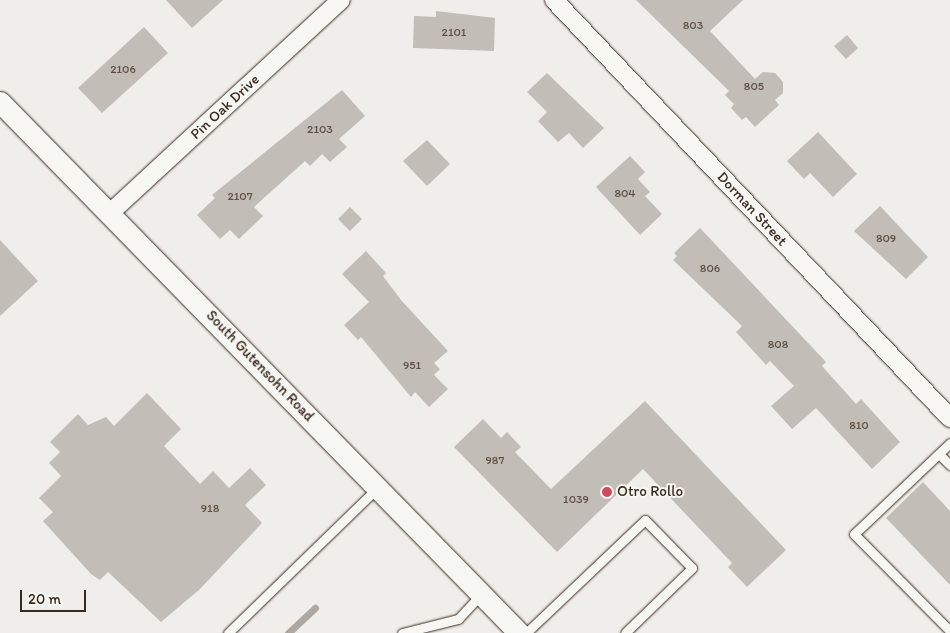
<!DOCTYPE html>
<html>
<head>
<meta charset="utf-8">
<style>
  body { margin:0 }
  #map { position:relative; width:950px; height:633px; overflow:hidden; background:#efeeea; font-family:Itim,sans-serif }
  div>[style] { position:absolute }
  .stream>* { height:7px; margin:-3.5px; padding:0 3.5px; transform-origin:3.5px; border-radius:3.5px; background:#afa8a1 }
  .building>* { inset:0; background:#c2bdb7 }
  .roads { filter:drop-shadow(0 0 1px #3b2a1e) drop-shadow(0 0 1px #3b2a1e) }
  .service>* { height:9px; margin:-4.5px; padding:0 4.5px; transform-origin:4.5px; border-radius:4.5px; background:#f6f6f2 }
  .minor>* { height:18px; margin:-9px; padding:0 9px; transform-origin:9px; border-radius:9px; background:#f6f6f2 }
  .tertiary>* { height:21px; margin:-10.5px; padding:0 10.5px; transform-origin:10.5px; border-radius:10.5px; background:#f6f6f2 }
  .dots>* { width:14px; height:14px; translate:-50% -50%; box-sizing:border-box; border:2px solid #f6f6f2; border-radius:50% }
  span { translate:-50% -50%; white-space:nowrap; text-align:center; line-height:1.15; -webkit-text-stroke:4px #f6f6f2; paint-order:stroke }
  .number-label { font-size:12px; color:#5d4f44 }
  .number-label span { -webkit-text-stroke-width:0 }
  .street-label { font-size:15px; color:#3b2a1e }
  .poi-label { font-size:15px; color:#3b2a1e }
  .left { translate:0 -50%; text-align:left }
  .scale { position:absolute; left:20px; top:590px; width:66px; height:22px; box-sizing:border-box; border:2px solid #3b2a1e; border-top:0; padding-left:6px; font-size:15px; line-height:18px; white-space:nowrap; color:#3b2a1e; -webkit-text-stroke:4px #f6f6f2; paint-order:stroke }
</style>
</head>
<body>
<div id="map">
  <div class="stream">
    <div style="left:288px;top:633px;width:37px;rotate:-43deg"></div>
  </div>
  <div class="building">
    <div style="clip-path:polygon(166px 0,223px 0,192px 28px)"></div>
    <div style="clip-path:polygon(636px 0,743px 0,710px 31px,755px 79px,763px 72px,775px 73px,783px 82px,783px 93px,775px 100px,779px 105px,755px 127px,746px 117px,742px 120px,731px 108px,734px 104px,725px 95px,729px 91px)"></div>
    <div style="clip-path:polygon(436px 11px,495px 18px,494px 51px,413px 48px,414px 16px,436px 17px)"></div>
    <div style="clip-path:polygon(144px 27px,168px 53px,102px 113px,78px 88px)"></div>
    <div style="clip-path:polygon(847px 35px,858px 48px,846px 59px,834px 46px)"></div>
    <div style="clip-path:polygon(547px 73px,604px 128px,583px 148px,569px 133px,558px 142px,538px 121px,547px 112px,527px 92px)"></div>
    <div style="clip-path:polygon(342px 90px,365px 116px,339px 139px,347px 147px,330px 162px,322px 154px,310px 166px,305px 161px,254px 207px,263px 216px,239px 239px,230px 230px,220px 239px,197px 215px,215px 198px,212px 195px)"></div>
    <div style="clip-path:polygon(818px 132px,857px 174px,833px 197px,810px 173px,804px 179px,787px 161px)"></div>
    <div style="clip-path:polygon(427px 140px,450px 164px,427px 186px,403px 161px)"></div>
    <div style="clip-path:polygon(630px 156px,645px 172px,638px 179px,650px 192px,645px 196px,662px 214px,640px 235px,596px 187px)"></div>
    <div style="clip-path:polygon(880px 206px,928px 257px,906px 279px,854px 231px)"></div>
    <div style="clip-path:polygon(350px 207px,362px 219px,350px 231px,338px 219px)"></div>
    <div style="clip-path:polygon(700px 228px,826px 362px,822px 366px,856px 404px,861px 399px,900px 442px,872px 469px,816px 408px,792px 429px,771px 406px,794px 386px,770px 361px,766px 365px,736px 332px,742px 326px,673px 260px,677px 256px,674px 253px)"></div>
    <div style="clip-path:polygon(0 240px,38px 281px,0 316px)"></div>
    <div style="clip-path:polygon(366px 251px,386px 273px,383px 276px,401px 300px,448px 351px,434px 363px,440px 369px,434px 375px,448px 389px,429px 407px,415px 392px,411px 397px,361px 337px,358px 340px,344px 325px,369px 302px,342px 274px)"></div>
    <div style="clip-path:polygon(147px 393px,181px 429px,164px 446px,200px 484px,213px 471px,229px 488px,250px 468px,266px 485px,245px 505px,262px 523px,200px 589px,161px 622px,108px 572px,100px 580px,91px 574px,43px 521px,53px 512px,39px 498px,61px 476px,49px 463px,60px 452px,50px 442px,78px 414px,88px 425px,106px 417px,114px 426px)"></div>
    <div style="clip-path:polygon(645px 401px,786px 550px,747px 587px,728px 567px,732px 563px,643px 469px,557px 552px,454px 447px,483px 419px,501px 438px,507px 432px,521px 447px,515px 452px,551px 489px)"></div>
    <div style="clip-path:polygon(923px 482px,950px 511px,950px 585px,886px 518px)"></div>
  </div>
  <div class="roads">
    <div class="service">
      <div style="left:950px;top:443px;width:132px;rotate:136.5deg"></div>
      <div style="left:854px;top:534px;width:136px;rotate:45.3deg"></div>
      <div style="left:939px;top:454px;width:16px;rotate:45deg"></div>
      <div style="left:228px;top:633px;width:209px;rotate:-44.2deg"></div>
      <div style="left:402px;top:633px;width:58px;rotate:-14deg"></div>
      <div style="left:458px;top:619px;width:34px;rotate:-47deg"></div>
      <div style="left:526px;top:633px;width:164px;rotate:-43.5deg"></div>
      <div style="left:645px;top:520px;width:67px;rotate:45.6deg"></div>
      <div style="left:692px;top:568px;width:93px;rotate:135.9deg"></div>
    </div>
    <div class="minor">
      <div style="left:554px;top:0;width:576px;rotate:46.55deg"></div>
      <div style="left:110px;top:213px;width:314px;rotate:-42.7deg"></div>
    </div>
    <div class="tertiary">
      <div style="left:0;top:102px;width:743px;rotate:45.65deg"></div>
    </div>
  </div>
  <div class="dots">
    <div style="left:607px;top:492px;background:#d1495b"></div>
  </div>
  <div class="number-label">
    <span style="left:693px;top:26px">803</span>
    <span style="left:454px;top:33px">2101</span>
    <span style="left:123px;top:70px">2106</span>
    <span style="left:754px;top:87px">805</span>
    <span style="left:320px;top:130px">2103</span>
    <span style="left:625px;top:194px">804</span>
    <span style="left:240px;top:197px">2107</span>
    <span style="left:886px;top:239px">809</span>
    <span style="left:710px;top:269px">806</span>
    <span style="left:778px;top:345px">808</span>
    <span style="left:412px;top:366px">951</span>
    <span style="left:859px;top:426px">810</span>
    <span style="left:495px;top:461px">987</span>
    <span style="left:576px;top:500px">1039</span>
    <span style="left:210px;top:509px">918</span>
  </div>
  <div class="street-label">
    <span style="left:225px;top:107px;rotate:-43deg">Pin Oak Drive</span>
    <span style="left:752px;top:209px;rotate:47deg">Dorman Street</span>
    <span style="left:260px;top:366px;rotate:46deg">South Gutensohn Road</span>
  </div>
  <div class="poi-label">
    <span class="left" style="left:617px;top:492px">Otro Rollo</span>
  </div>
  <div class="scale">20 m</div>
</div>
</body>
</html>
